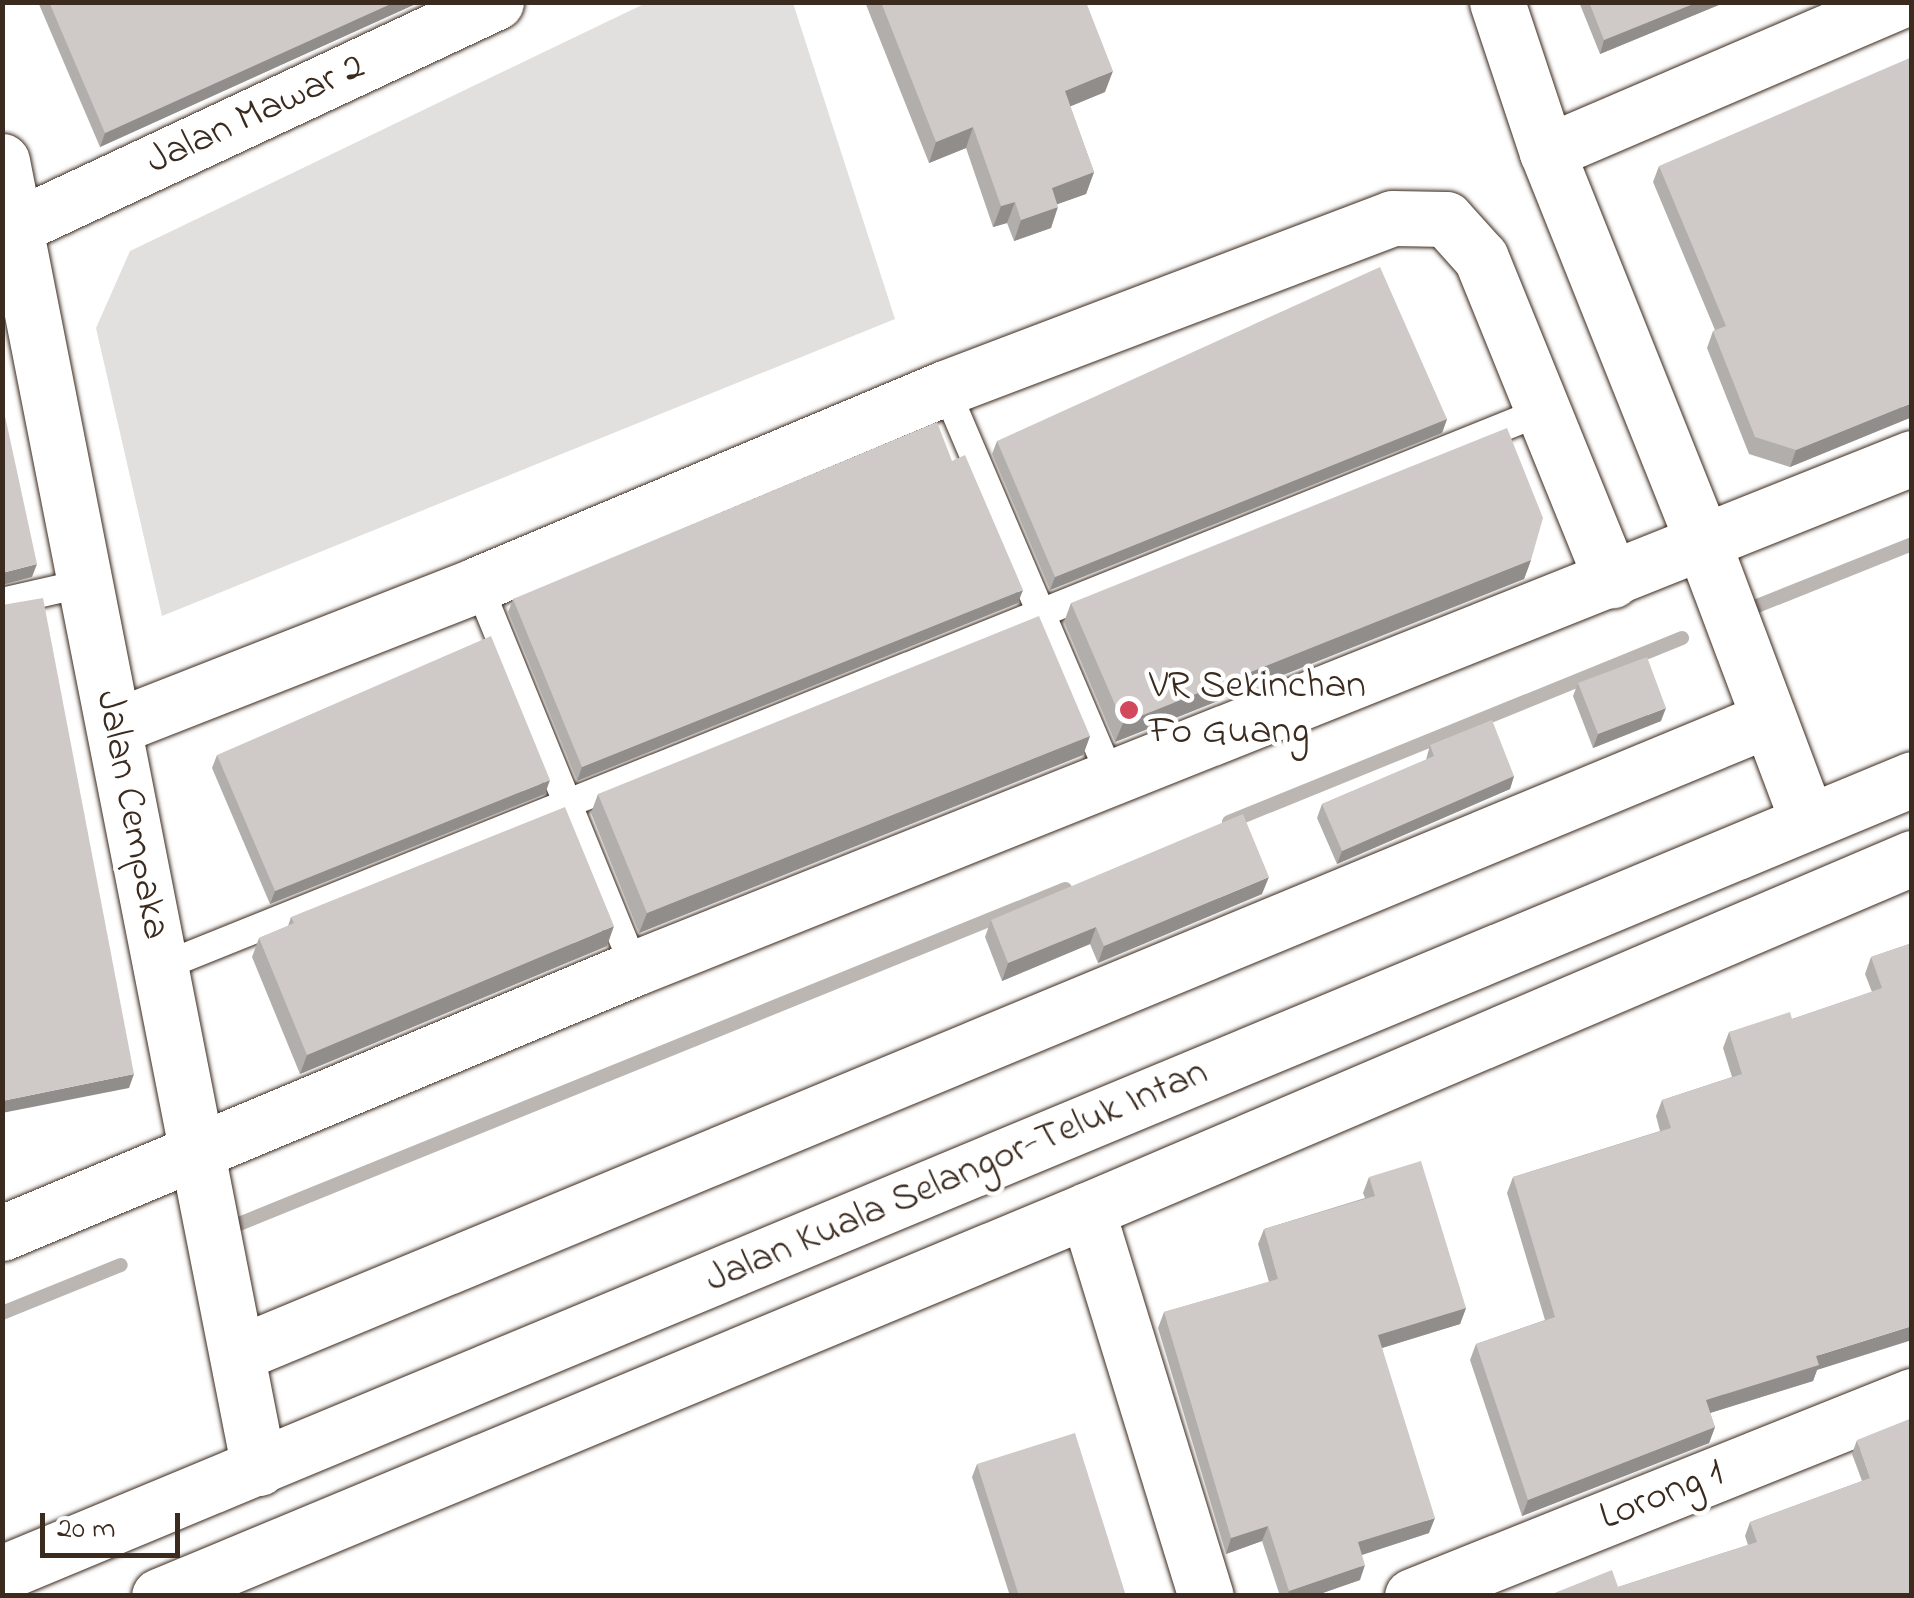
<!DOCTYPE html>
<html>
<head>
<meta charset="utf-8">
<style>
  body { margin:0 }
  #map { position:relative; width:1914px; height:1598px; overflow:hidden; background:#fff; font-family:"Indie Flower",sans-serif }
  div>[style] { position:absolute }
  .green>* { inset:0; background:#e2e0de }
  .stream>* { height:14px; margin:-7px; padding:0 7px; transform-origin:7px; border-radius:7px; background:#bcb6b3 }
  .roads { filter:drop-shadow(0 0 2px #3b2a1e) drop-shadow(0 0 2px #3b2a1e) }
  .service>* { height:28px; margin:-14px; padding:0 14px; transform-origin:14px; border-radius:14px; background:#fff }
  .minor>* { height:55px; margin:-27.5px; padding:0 27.5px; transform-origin:27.5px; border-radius:27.5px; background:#fff }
  .trunk>* { height:55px; margin:-27.5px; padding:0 27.5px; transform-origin:27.5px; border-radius:27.5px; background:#fff }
  .wall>* { inset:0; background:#b2aeab }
  .shaded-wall>* { inset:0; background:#918d8b }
  .building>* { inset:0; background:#cfcac7 }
  .dots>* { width:28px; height:28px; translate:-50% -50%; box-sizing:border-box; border:5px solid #fff; border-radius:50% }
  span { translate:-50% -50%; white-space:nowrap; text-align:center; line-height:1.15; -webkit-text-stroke:9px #fff; paint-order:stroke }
  .street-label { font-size:40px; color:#3b2a1e }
  .poi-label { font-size:40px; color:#3b2a1e }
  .left { translate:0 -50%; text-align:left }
  .frame { position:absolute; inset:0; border:5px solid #3b2a1e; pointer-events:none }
  .scale { position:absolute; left:40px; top:1513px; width:140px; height:45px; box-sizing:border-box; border:5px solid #3b2a1e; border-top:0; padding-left:12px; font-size:30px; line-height:35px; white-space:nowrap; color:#3b2a1e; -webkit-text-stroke:8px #fff; paint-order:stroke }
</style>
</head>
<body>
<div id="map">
  <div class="green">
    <div style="clip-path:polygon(646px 3px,793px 3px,895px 319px,162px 616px,96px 328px,130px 251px)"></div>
  </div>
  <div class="stream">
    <div style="left:1752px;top:608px;width:172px;rotate:-21.8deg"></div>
    <div style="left:1229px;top:822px;width:489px;rotate:-22.1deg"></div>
    <div style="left:234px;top:1226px;width:897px;rotate:-22.07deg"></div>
    <div style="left:2px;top:1313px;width:128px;rotate:-22deg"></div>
  </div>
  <div class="roads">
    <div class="service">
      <div style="left:945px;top:388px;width:425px;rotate:66.9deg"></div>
      <div style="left:478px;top:584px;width:415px;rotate:67.8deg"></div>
      <div style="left:2px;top:602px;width:85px;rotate:-12.9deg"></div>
      <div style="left:161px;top:967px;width:1490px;rotate:-21.92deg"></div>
    </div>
    <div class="minor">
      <div style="left:1497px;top:2px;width:158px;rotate:71.6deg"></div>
      <div style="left:1547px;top:152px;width:421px;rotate:68.2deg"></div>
      <div style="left:1703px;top:543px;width:298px;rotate:69.4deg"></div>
      <div style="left:1547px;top:152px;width:381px;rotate:-23.2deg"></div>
      <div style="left:2px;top:161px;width:1332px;rotate:78.88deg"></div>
      <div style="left:15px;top:227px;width:531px;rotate:-25.07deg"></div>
      <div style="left:114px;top:727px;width:391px;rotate:-21.4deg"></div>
      <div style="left:478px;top:584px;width:506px;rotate:-22.77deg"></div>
      <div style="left:945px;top:388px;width:478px;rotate:-20.8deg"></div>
      <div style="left:1392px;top:218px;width:54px;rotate:1.1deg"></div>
      <div style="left:1446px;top:219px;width:52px;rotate:48.1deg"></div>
      <div style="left:1481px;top:258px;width:348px;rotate:67.9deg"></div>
      <div style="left:1087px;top:1210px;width:404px;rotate:72.9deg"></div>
      <div style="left:2px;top:1233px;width:686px;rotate:-22.72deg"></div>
      <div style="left:635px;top:968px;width:1375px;rotate:-21.77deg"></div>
      <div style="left:237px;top:1354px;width:1658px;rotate:-22.51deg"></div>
      <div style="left:1412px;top:1596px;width:539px;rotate:-21.8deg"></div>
    </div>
    <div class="trunk">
      <div style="left:2px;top:1573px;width:2068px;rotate:-22.57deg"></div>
      <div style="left:159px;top:1596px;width:1005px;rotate:-22.58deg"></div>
      <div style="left:1087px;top:1210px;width:897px;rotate:-23.11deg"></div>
    </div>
  </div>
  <div class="wall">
    <div style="clip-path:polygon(38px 2px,420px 2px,100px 147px)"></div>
    <div style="clip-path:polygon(865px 2px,1086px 2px,1105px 92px,1070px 106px,1094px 172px,1086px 194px,1057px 204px,1051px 228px,1014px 241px,1007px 223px,993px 227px,966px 148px,929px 163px)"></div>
    <div style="clip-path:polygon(1579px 2px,1726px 2px,1600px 54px)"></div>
    <div style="clip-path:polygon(1659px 166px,1912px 417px,1790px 467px,1749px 454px,1707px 348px,1713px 331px,1715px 330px,1653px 182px)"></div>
    <div style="clip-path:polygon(1447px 419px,1442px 433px,1050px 590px,992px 454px,997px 441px)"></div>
    <div style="clip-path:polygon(952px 461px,1018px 603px,577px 781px,508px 612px,513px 599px)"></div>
    <div style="clip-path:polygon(1531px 560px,1524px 579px,1115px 742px,1064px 622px,1071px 603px)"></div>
    <div style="clip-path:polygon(1578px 683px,1661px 721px,1593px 748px,1573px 696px)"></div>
    <div style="clip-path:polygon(1090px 736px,1083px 755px,639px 933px,591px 813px,598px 794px)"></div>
    <div style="clip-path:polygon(1430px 745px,1514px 776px,1510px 789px,1337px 864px,1317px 818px,1322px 804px,1426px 760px)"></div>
    <div style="clip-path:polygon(217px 755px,545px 794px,270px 904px,212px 768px)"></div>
    <div style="clip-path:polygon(1262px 894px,1098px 963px,1090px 944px,1002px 981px,985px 937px,991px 920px)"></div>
    <div style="clip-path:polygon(291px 917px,607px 946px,300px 1074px,252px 957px,259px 938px,288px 926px)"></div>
    <div style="clip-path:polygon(1912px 943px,1817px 1370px,1813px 1381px,1710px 1413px,1715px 1427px,1709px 1443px,1522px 1516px,1470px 1360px,1476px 1344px,1545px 1320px,1507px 1193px,1513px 1177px,1660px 1131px,1656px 1116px,1662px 1100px,1732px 1077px,1723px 1048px,1729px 1032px,1792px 1019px,1872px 992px,1865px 974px,1871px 957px)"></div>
    <div style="clip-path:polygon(1369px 1177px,1466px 1308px,1460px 1324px,1382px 1348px,1429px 1533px,1362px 1555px,1360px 1580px,1314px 1596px,1280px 1596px,1262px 1541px,1226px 1554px,1158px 1328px,1164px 1312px,1269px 1282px,1258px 1244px,1264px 1229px,1365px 1198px,1363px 1193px)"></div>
    <div style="clip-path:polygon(1857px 1440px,1912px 1596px,1618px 1587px,1748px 1545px,1745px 1536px,1750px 1522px,1862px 1481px,1852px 1454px)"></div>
    <div style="clip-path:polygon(977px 1464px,1126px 1596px,1010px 1596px,972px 1477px)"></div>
  </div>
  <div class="shaded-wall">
    <div style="clip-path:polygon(395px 2px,420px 2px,100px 147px,105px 133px)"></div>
    <div style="clip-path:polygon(1698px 2px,1726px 2px,1600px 54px,1604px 40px)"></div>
    <div style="clip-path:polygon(1113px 71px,1105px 92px,1057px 112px,1065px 91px)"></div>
    <div style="clip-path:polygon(973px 127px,966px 148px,929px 163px,936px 142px)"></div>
    <div style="clip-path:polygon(1094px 172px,1086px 194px,1044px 209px,1052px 188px)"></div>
    <div style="clip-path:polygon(1015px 202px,1007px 223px,993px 227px,1001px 206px)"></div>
    <div style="clip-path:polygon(1058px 207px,1051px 228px,1014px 241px,1021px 220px)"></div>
    <div style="clip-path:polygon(1912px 403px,1912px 417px,1790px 467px,1796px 450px)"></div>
    <div style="clip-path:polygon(1447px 419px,1442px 433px,1050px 590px,1055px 577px)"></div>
    <div style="clip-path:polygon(1531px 560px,1524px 579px,1115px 742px,1123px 723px)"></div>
    <div style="clip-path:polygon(37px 564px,32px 577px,2px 585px,2px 573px)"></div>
    <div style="clip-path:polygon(1023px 590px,1018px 603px,577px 781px,582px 767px)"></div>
    <div style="clip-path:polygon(1666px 708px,1661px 721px,1593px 748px,1598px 734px)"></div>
    <div style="clip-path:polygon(1090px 736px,1083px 755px,639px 933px,647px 913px)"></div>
    <div style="clip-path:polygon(1514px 776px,1510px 789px,1337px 864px,1342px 851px)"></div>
    <div style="clip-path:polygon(550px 780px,545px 794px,270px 904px,275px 891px)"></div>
    <div style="clip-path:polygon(1269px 877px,1262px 894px,1098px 963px,1104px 946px)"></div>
    <div style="clip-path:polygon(614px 926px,607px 946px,300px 1074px,307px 1055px)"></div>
    <div style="clip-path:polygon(1096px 927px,1090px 944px,1002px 981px,1008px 963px)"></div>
    <div style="clip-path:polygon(134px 1074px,129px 1088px,2px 1113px,2px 1101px)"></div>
    <div style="clip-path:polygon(1466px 1308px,1460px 1324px,1372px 1351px,1378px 1335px)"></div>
    <div style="clip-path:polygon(1912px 1326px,1912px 1340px,1817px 1370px,1813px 1381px,1700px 1416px,1706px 1400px,1816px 1356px)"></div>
    <div style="clip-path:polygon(1715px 1427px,1709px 1443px,1522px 1516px,1528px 1500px)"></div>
    <div style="clip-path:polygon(1435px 1518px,1429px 1533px,1352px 1558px,1358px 1542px)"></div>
    <div style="clip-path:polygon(1268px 1526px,1262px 1541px,1226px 1554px,1231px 1538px)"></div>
    <div style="clip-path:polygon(1365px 1565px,1360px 1580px,1314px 1596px,1287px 1596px,1289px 1591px)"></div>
  </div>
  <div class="building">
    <div style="clip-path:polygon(49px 2px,395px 2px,105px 133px)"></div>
    <div style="clip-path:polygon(881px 2px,1086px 2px,1113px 71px,1065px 91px,1094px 172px,1052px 188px,1058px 207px,1021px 220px,1015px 202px,1001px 206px,973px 127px,936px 142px)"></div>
    <div style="clip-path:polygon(1589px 2px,1698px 2px,1604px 40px)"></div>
    <div style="clip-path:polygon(1912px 57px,1912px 403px,1796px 450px,1755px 437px,1713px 331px,1726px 326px,1659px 166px)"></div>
    <div style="clip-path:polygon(1380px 267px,1447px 419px,1055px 577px,997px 441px)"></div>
    <div style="clip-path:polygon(2px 402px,37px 564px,2px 573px)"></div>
    <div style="clip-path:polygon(937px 422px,952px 461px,965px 455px,1023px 590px,582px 767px,513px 599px)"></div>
    <div style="clip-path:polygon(1507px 428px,1543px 518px,1531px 560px,1123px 723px,1071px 603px)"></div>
    <div style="clip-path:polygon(43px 598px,134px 1074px,2px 1101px,2px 605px)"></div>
    <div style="clip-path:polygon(1039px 616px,1090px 736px,647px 913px,598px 794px)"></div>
    <div style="clip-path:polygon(491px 636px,550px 780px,275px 891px,217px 755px)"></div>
    <div style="clip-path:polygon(1647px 657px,1666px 708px,1598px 734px,1578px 683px)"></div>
    <div style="clip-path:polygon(1492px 720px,1514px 776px,1342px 851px,1322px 804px,1434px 756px,1430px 745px)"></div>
    <div style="clip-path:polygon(565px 807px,614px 926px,307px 1055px,259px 938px,294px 923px,291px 917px)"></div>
    <div style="clip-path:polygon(1243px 814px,1269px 877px,1104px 946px,1096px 927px,1008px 963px,991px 920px)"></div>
    <div style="clip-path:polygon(1912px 943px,1912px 1326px,1816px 1356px,1819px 1365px,1706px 1400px,1715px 1427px,1528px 1500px,1476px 1344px,1555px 1317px,1513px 1177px,1671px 1128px,1662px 1100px,1742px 1074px,1729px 1032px,1790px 1012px,1792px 1019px,1882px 988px,1871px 957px)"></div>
    <div style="clip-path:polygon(1421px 1161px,1466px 1308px,1378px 1335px,1435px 1518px,1358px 1542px,1365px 1565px,1289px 1591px,1268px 1526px,1231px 1538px,1164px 1312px,1278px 1279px,1264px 1229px,1375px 1196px,1369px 1177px)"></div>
    <div style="clip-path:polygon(1912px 1418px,1912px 1596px,1547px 1596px,1612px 1570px,1618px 1587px,1757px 1542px,1750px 1522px,1870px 1478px,1857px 1440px)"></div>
    <div style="clip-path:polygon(1075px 1433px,1126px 1596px,1019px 1596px,977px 1464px)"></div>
  </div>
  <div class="dots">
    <div style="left:1129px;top:710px;background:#d1495b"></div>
  </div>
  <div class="street-label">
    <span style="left:256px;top:115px;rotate:-25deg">Jalan Mawar 2</span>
    <span style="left:131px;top:815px;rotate:79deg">Jalan Cempaka</span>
    <span style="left:957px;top:1177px;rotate:-23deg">Jalan Kuala Selangor-Teluk Intan</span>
    <span style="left:1662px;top:1496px;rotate:-22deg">Lorong 1</span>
  </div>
  <div class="poi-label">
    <span class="left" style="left:1149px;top:710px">VR Sekinchan<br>Fo Guang</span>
  </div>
  <div class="frame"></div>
  <div class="scale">20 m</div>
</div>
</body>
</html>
